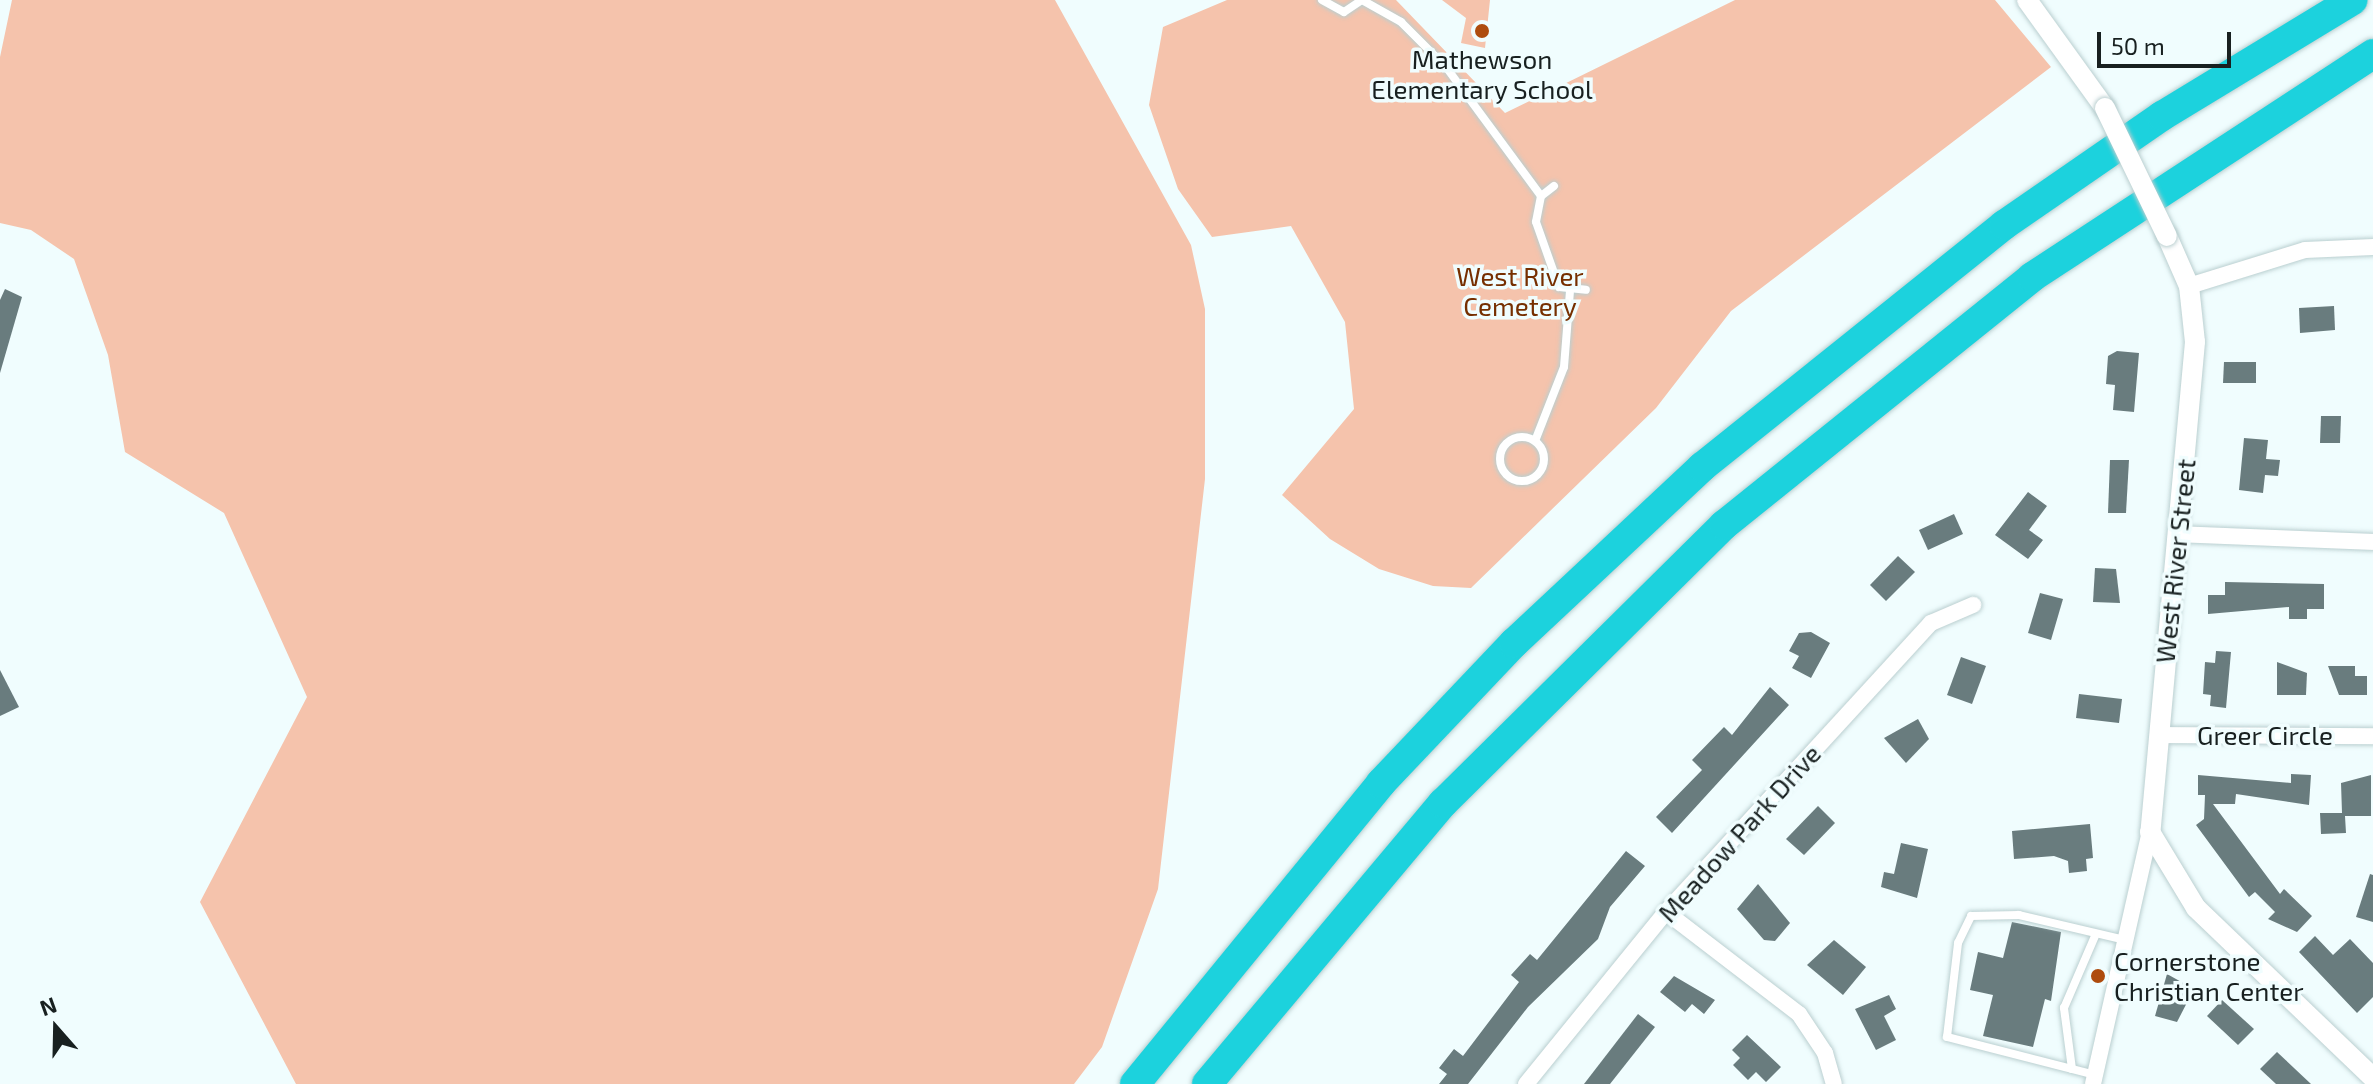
<!DOCTYPE html>
<html>
<head>
<meta charset="utf-8">
<style>
  body { margin:0 }
  #map { position:relative; width:2373px; height:1084px; overflow:hidden; background:#f0fdfe; font-family:"Exo 2",sans-serif }
  div>[style] { position:absolute }
  .green>* { inset:0; background:#f5c3ac }
  .building>* { inset:0; background:#697c7e }
  .roads { filter:drop-shadow(0 0 2px #bacfd0) drop-shadow(0 0 2px #bacfd0) }
  .service>* { height:8px; margin:-4px; padding:0 4px; transform-origin:4px; border-radius:4px; background:#fff }
  .service>.ring { margin:-4px; padding:0; box-sizing:content-box; background:none; border:8px solid #fff; border-radius:50% }
  .minor>* { height:16px; margin:-8px; padding:0 8px; transform-origin:8px; border-radius:8px; background:#fff }
  .tertiary>* { height:20px; margin:-10px; padding:0 10px; transform-origin:10px; border-radius:10px; background:#fff }
  .motorway>* { height:30px; margin:-15px; padding:0 15px; transform-origin:15px; border-radius:15px; background:#1cd2dd }
  .bridges { filter:drop-shadow(0 0 2px #bacfd0) drop-shadow(0 0 2px #bacfd0) }
  .tertiary-bridge>* { height:20px; margin:-10px; padding:0 10px; transform-origin:10px; border-radius:10px; background:#fff }
  .dots>* { width:22px; height:22px; translate:-50% -50%; box-sizing:border-box; border:4px solid #f0fdfe; border-radius:50% }
  span { translate:-50% -50%; white-space:nowrap; text-align:center; line-height:1.15; -webkit-text-stroke:7px #f0fdfe; paint-order:stroke }
  .poi-label { font-size:26px; color:#182020 }
  .left { translate:0 -50%; text-align:left }
  .park-label { font-size:26px; color:#762f00 }
  .street-label { font-size:26px; color:#182020 }
  .north { position:absolute; left:16px; top:988px; width:80px; height:80px; -webkit-text-stroke:6px #f0fdfe; paint-order:stroke; rotate:340deg; font-size:22px; font-weight:700; line-height:32px; text-align:center; color:#182020 }
  .north::after { content:''; display:block; margin:auto; width:28px; height:36px; background:#182020; clip-path:polygon(50% 0,100% 100%,50% 72%,0 100%) }
  .scale { position:absolute; left:2097px; top:32px; width:134px; height:36px; box-sizing:border-box; border:4px solid #182020; border-top:0; padding-left:10px; font-size:24px; line-height:28px; white-space:nowrap; color:#182020; -webkit-text-stroke:6px #f0fdfe; paint-order:stroke }
</style>
</head>
<body>
<div id="map">
  <div class="green">
    <div style="clip-path:polygon(12px 0,1055px 0,1191px 245px,1205px 309px,1205px 479px,1158px 889px,1102px 1047px,1074px 1084px,296px 1084px,200px 902px,307px 697px,224px 513px,125px 452px,108px 355px,74px 259px,31px 230px,0 223px,0 57px)"></div>
    <div style="clip-path:polygon(1227px 0,1396px 0,1505px 113px,1735px 0,1995px 0,2051px 67px,1731px 311px,1656px 408px,1471px 588px,1433px 586px,1379px 569px,1330px 539px,1282px 495px,1354px 409px,1345px 322px,1291px 226px,1212px 237px,1178px 189px,1149px 105px,1163px 27px)"></div>
    <div style="clip-path:polygon(1442px 0,1490px 0,1485px 48px,1461px 43px,1466px 18px)"></div>
  </div>
  <div class="building">
    <div style="clip-path:polygon(5px 289px,22px 297px,0 373px,0 300px)"></div>
    <div style="clip-path:polygon(2334px 306px,2335px 330px,2300px 333px,2299px 308px)"></div>
    <div style="clip-path:polygon(2117px 351px,2139px 353px,2134px 412px,2113px 410px,2115px 385px,2106px 384px,2108px 356px)"></div>
    <div style="clip-path:polygon(2224px 362px,2256px 362px,2256px 383px,2223px 383px)"></div>
    <div style="clip-path:polygon(2321px 416px,2341px 416px,2340px 443px,2320px 443px)"></div>
    <div style="clip-path:polygon(2244px 438px,2268px 440px,2266px 459px,2280px 460px,2278px 476px,2265px 475px,2263px 493px,2239px 490px)"></div>
    <div style="clip-path:polygon(2110px 460px,2129px 460px,2126px 513px,2108px 513px)"></div>
    <div style="clip-path:polygon(2028px 492px,2047px 506px,2029px 530px,2043px 540px,2028px 559px,1995px 535px)"></div>
    <div style="clip-path:polygon(1954px 514px,1963px 534px,1928px 550px,1919px 530px)"></div>
    <div style="clip-path:polygon(1898px 556px,1915px 572px,1886px 601px,1870px 585px)"></div>
    <div style="clip-path:polygon(2095px 568px,2116px 569px,2120px 603px,2093px 602px)"></div>
    <div style="clip-path:polygon(2225px 582px,2324px 584px,2324px 609px,2307px 609px,2307px 619px,2289px 619px,2289px 607px,2208px 614px,2208px 595px,2225px 595px)"></div>
    <div style="clip-path:polygon(2040px 593px,2063px 599px,2051px 640px,2028px 633px)"></div>
    <div style="clip-path:polygon(1811px 632px,1830px 643px,1811px 678px,1792px 668px,1799px 656px,1789px 651px,1799px 633px)"></div>
    <div style="clip-path:polygon(2216px 651px,2231px 652px,2226px 708px,2210px 706px,2211px 695px,2203px 694px,2205px 662px,2215px 663px)"></div>
    <div style="clip-path:polygon(1961px 657px,1986px 666px,1972px 704px,1947px 695px)"></div>
    <div style="clip-path:polygon(2277px 662px,2307px 673px,2306px 695px,2277px 695px)"></div>
    <div style="clip-path:polygon(2328px 666px,2355px 666px,2355px 676px,2367px 676px,2367px 695px,2339px 695px)"></div>
    <div style="clip-path:polygon(0 670px,19px 707px,0 716px)"></div>
    <div style="clip-path:polygon(1770px 687px,1789px 705px,1672px 833px,1656px 817px,1702px 770px,1692px 760px,1724px 727px,1732px 735px)"></div>
    <div style="clip-path:polygon(2079px 694px,2122px 699px,2119px 723px,2076px 718px)"></div>
    <div style="clip-path:polygon(1918px 719px,1929px 739px,1906px 763px,1884px 738px)"></div>
    <div style="clip-path:polygon(2291px 774px,2311px 775px,2309px 805px,2236px 794px,2235px 804px,2213px 804px,2280px 894px,2284px 889px,2312px 916px,2297px 932px,2268px 919px,2275px 912px,2255px 892px,2249px 897px,2196px 825px,2204px 819px,2205px 795px,2198px 795px,2198px 775px,2291px 783px)"></div>
    <div style="clip-path:polygon(2371px 775px,2371px 816px,2345px 816px,2346px 833px,2321px 834px,2320px 813px,2342px 813px,2341px 783px)"></div>
    <div style="clip-path:polygon(1818px 806px,1835px 823px,1804px 855px,1786px 839px)"></div>
    <div style="clip-path:polygon(2090px 824px,2093px 858px,2086px 859px,2087px 871px,2069px 873px,2068px 861px,2054px 856px,2014px 859px,2012px 831px)"></div>
    <div style="clip-path:polygon(1901px 843px,1928px 849px,1917px 898px,1881px 887px,1884px 872px,1894px 874px)"></div>
    <div style="clip-path:polygon(1626px 851px,1645px 866px,1610px 907px,1598px 939px,1528px 1007px,1468px 1084px,1439px 1084px,1447px 1074px,1439px 1068px,1454px 1049px,1463px 1056px,1519px 982px,1511px 975px,1530px 954px,1537px 960px)"></div>
    <div style="clip-path:polygon(2370px 874px,2373px 875px,2373px 922px,2356px 917px)"></div>
    <div style="clip-path:polygon(1758px 884px,1790px 923px,1775px 941px,1764px 940px,1737px 909px)"></div>
    <div style="clip-path:polygon(2012px 922px,2061px 932px,2051px 1001px,2045px 999px,2033px 1047px,1983px 1036px,1993px 995px,1970px 990px,1978px 952px,2003px 958px)"></div>
    <div style="clip-path:polygon(2315px 936px,2333px 955px,2350px 939px,2373px 963px,2373px 997px,2357px 1013px,2299px 952px)"></div>
    <div style="clip-path:polygon(1834px 940px,1866px 967px,1843px 995px,1807px 965px)"></div>
    <div style="clip-path:polygon(2167px 974px,2194px 989px,2177px 1022px,2155px 1016px)"></div>
    <div style="clip-path:polygon(1674px 976px,1715px 1000px,1704px 1014px,1692px 1004px,1685px 1012px,1660px 992px)"></div>
    <div style="clip-path:polygon(1889px 995px,1896px 1009px,1884px 1016px,1896px 1040px,1876px 1050px,1855px 1009px)"></div>
    <div style="clip-path:polygon(2222px 1000px,2254px 1029px,2238px 1045px,2207px 1016px)"></div>
    <div style="clip-path:polygon(1638px 1014px,1655px 1027px,1610px 1084px,1584px 1084px)"></div>
    <div style="clip-path:polygon(1747px 1035px,1781px 1067px,1766px 1082px,1756px 1072px,1748px 1080px,1733px 1065px,1740px 1058px,1732px 1050px)"></div>
    <div style="clip-path:polygon(2277px 1052px,2311px 1084px,2276px 1084px,2260px 1069px)"></div>
  </div>
  <div class="roads">
    <div class="service">
      <div style="left:1322px;top:0;width:25px;rotate:29deg"></div>
      <div style="left:1344px;top:12px;width:22px;rotate:-34deg"></div>
      <div style="left:1362px;top:0;width:45px;rotate:29.4deg"></div>
      <div style="left:1401px;top:22px;width:64px;rotate:45deg"></div>
      <div style="left:1446px;top:67px;width:160px;rotate:53.6deg"></div>
      <div style="left:1554px;top:186px;width:16px;rotate:142deg"></div>
      <div style="left:1541px;top:196px;width:26px;rotate:101deg"></div>
      <div style="left:1536px;top:222px;width:69px;rotate:70.5deg"></div>
      <div style="left:1559px;top:287px;width:27px;rotate:6deg"></div>
      <div class="ring" style="left:1500px;top:437px;width:36px;height:36px"></div>
      <div style="left:1535px;top:441px;width:79px;rotate:-68.6deg"></div>
      <div style="left:1564px;top:367px;width:76px;rotate:-85.5deg"></div>
      <div style="left:2072px;top:1069px;width:62px;rotate:-97.5deg"></div>
      <div style="left:2064px;top:1008px;width:78px;rotate:-66.7deg"></div>
      <div style="left:2095px;top:1075px;width:153px;rotate:-165.6deg"></div>
      <div style="left:1947px;top:1037px;width:95px;rotate:-83.3deg"></div>
      <div style="left:1958px;top:943px;width:30px;rotate:-64deg"></div>
      <div style="left:1971px;top:916px;width:48px;rotate:-1.2deg"></div>
      <div style="left:2019px;top:915px;width:110px;rotate:13.2deg"></div>
    </div>
    <div class="minor">
      <div style="left:2189px;top:286px;width:121px;rotate:-17.2deg"></div>
      <div style="left:2305px;top:250px;width:68px;rotate:-2.5deg"></div>
      <div style="left:2177px;top:534px;width:196px;rotate:2.3deg"></div>
      <div style="left:2158px;top:735px;width:215px;rotate:0.3deg"></div>
      <div style="left:1666px;top:912px;width:168px;rotate:37.5deg"></div>
      <div style="left:1799px;top:1014px;width:47px;rotate:56.3deg"></div>
      <div style="left:1825px;top:1053px;width:32px;rotate:74deg"></div>
      <div style="left:1526px;top:1084px;width:222px;rotate:-50.9deg"></div>
      <div style="left:1666px;top:912px;width:392px;rotate:-47.5deg"></div>
      <div style="left:1931px;top:623px;width:46px;rotate:-23.2deg"></div>
      <div style="left:2093px;top:1084px;width:258px;rotate:-77.3deg"></div>
    </div>
    <div class="tertiary">
      <div style="left:2027px;top:0;width:133px;rotate:54.2deg"></div>
      <div style="left:2167px;top:236px;width:55px;rotate:66.3deg"></div>
      <div style="left:2189px;top:286px;width:56px;rotate:83.9deg"></div>
      <div style="left:2195px;top:342px;width:492px;rotate:95.2deg"></div>
      <div style="left:2150px;top:832px;width:89px;rotate:58.8deg"></div>
      <div style="left:2196px;top:908px;width:245px;rotate:43.8deg"></div>
    </div>
    <div class="motorway">
      <div style="left:1135px;top:1084px;width:389px;rotate:-50.7deg"></div>
      <div style="left:1381px;top:783px;width:193px;rotate:-46.5deg"></div>
      <div style="left:1514px;top:643px;width:258px;rotate:-43.1deg"></div>
      <div style="left:1702px;top:467px;width:387px;rotate:-38.7deg"></div>
      <div style="left:2004px;top:225px;width:192px;rotate:-34.6deg"></div>
      <div style="left:2162px;top:116px;width:223px;rotate:-31.3deg"></div>
      <div style="left:1207px;top:1084px;width:367px;rotate:-50deg"></div>
      <div style="left:1443px;top:803px;width:395px;rotate:-44.7deg"></div>
      <div style="left:1724px;top:525px;width:395px;rotate:-38.8deg"></div>
      <div style="left:2032px;top:277px;width:407px;rotate:-33.2deg"></div>
    </div>
  </div>
  <div class="bridges">
    <div class="tertiary-bridge">
      <div style="left:2105px;top:108px;width:142px;rotate:64.2deg"></div>
    </div>
  </div>
  <div class="dots">
    <div style="left:1482px;top:31px;background:#ae4c0e"></div>
    <div style="left:2098px;top:976px;background:#ae4c0e"></div>
  </div>
  <div class="poi-label">
    <span style="left:1482px;top:74px">Mathewson<br>Elementary School</span>
    <span class="left" style="left:2114px;top:976px">Cornerstone<br>Christian Center</span>
  </div>
  <div class="park-label">
    <span style="left:1520px;top:291px">West River<br>Cemetery</span>
  </div>
  <div class="street-label">
    <span style="left:2175px;top:561px;rotate:-84deg">West River Street</span>
    <span style="left:2265px;top:735px">Greer Circle</span>
    <span style="left:1739px;top:833px;rotate:-48deg">Meadow Park Drive</span>
  </div>
  <div class="north">N</div>
  <div class="scale">50 m</div>
</div>
</body>
</html>
